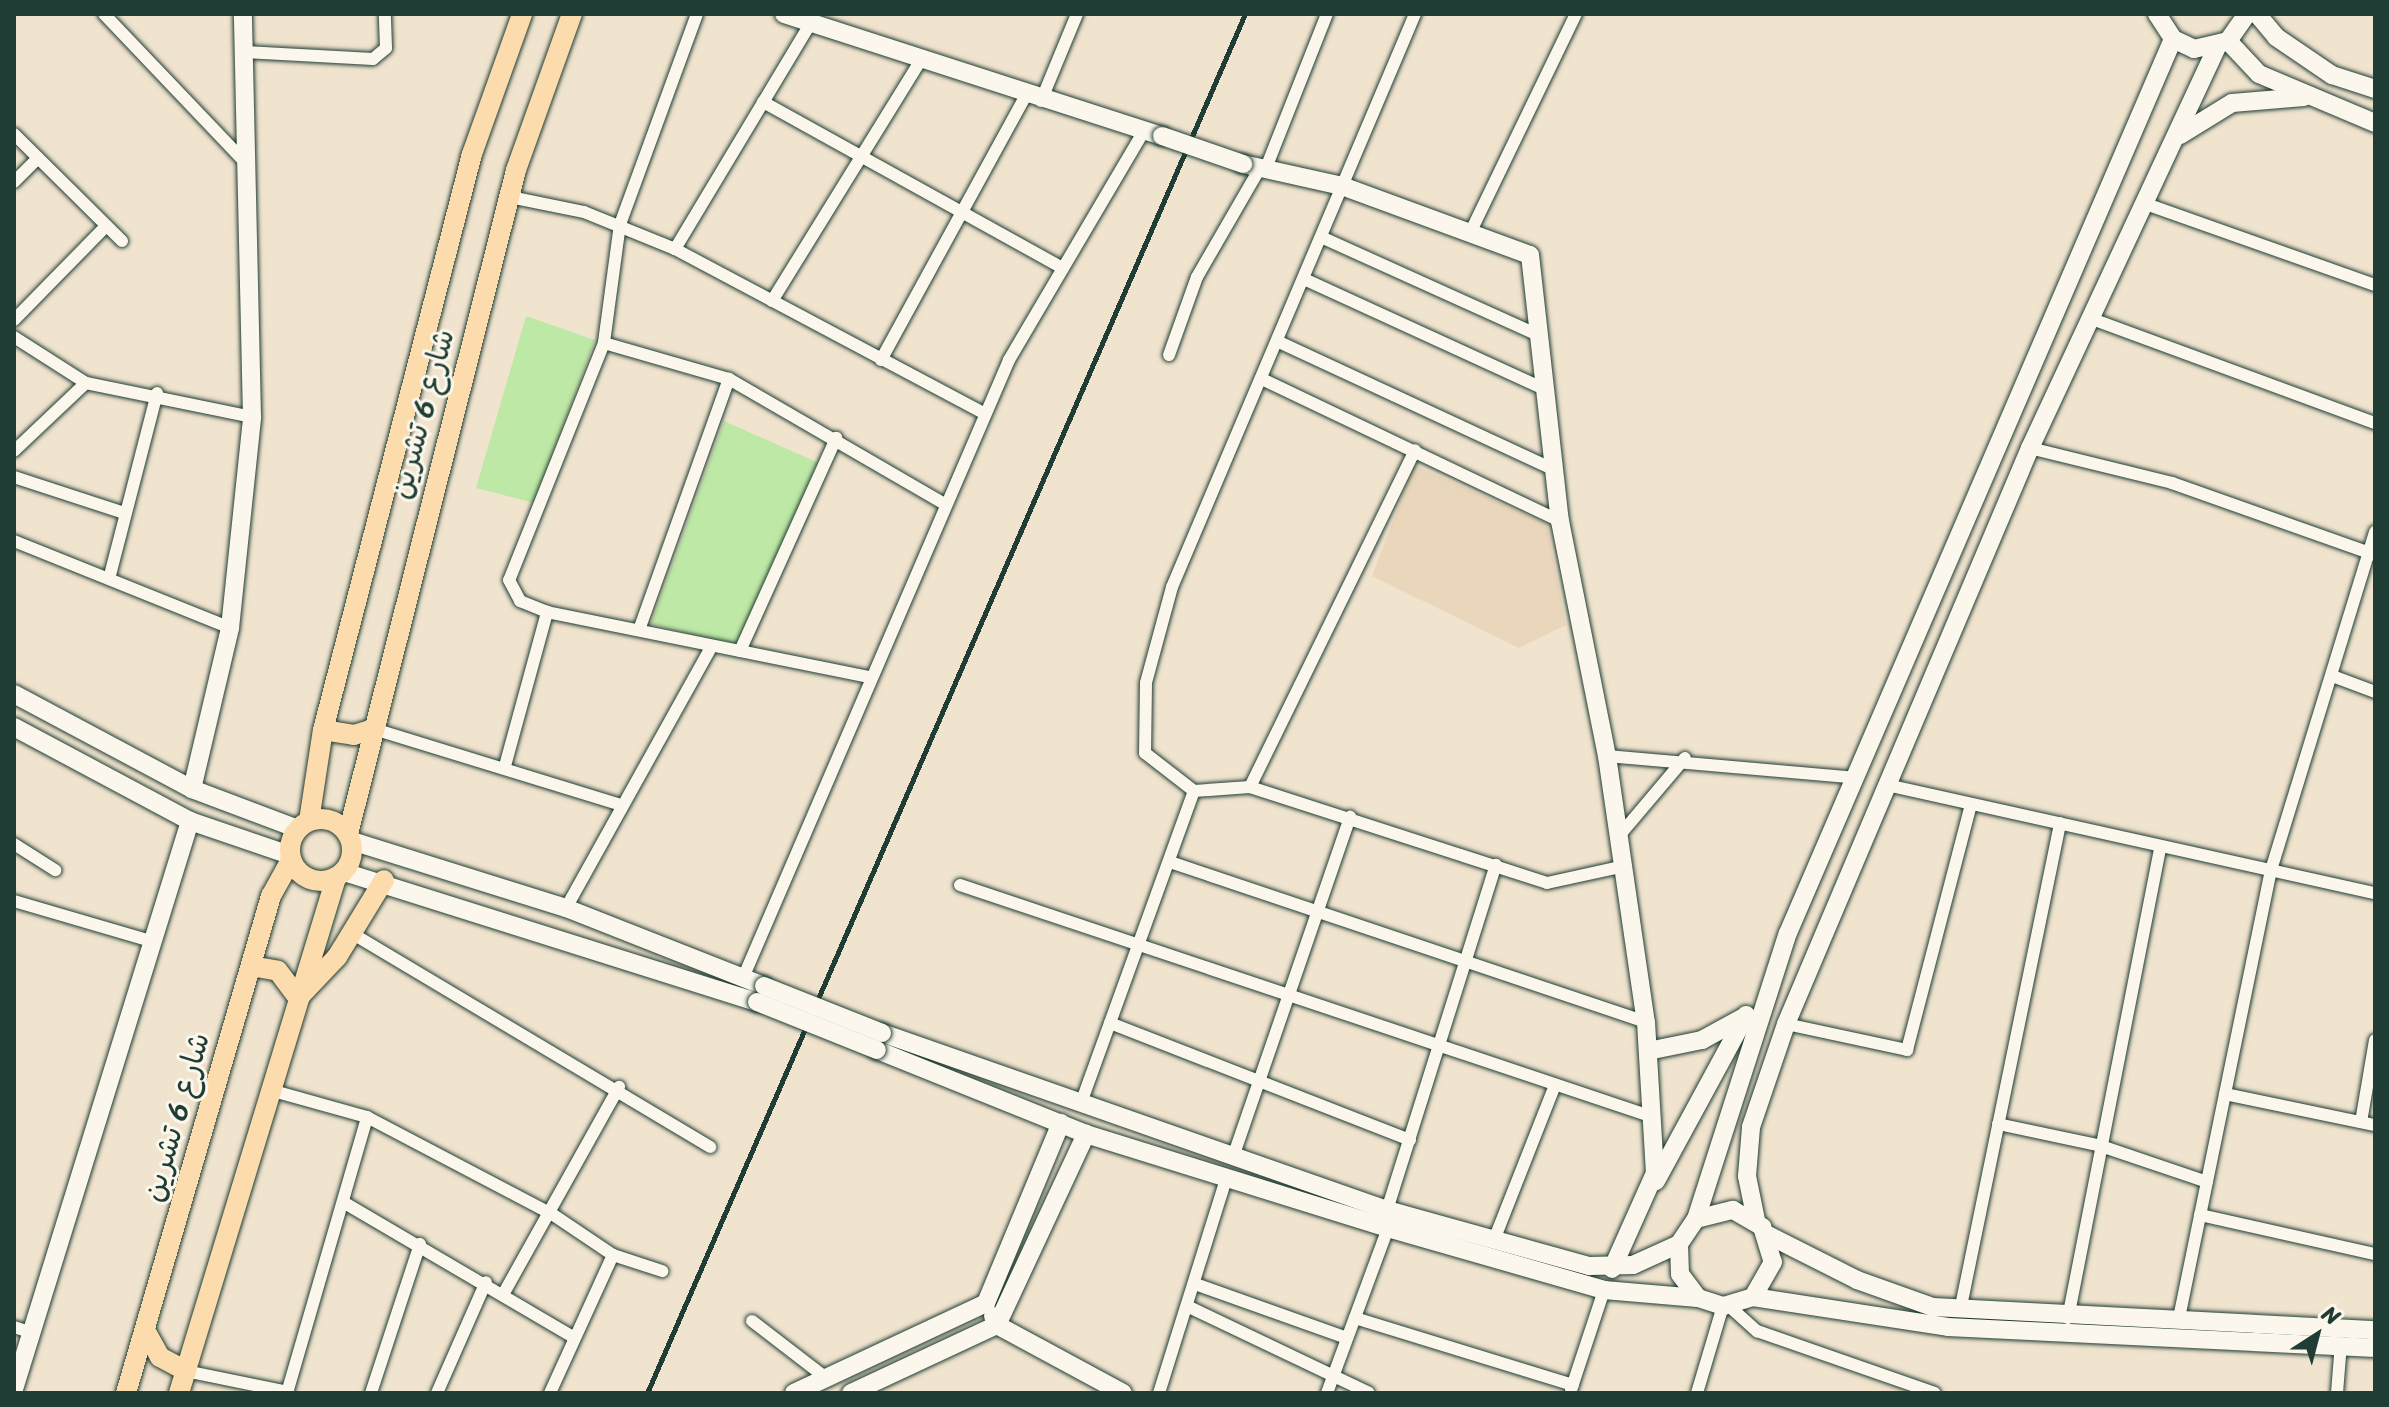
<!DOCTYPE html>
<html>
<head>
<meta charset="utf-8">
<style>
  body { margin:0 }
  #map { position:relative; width:2389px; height:1407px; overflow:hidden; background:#f1e4cf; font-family:Sriracha,"Playpen Sans Arabic",sans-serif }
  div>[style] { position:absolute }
  .built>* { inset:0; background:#ead6bb }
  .green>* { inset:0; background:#bee8a5 }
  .roads { filter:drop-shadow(0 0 2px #1f3d34) drop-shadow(0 0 2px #1f3d34) }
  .street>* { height:12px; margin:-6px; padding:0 6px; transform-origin:6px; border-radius:6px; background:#fbf7ec }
  .secondary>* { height:18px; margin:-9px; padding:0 9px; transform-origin:9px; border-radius:9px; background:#fbf7ec }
  .primary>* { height:20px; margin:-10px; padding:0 10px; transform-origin:10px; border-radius:10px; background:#fcdcac }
  .primary>.ring { margin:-10px; padding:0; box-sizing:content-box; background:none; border:20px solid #fcdcac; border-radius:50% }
  .rail>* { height:5px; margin:-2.5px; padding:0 2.5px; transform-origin:2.5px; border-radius:2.5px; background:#1f3d34 }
  .bridges { filter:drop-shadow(0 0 2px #1f3d34) drop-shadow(0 0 2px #1f3d34) }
  .secondary-bridge>* { height:18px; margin:-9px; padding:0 9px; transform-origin:9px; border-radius:9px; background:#fbf7ec }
  span { translate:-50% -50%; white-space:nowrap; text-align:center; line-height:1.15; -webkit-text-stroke:6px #fbf7ec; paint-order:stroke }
  .street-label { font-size:30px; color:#1f3d34 }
  .frame { position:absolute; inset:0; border:16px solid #1f3d34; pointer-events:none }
  .north { position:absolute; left:2277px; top:1295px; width:80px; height:80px; -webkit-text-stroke:6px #fbf7ec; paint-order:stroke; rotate:36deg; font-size:22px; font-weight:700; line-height:32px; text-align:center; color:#1f3d34 }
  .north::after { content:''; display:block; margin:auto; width:28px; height:36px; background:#1f3d34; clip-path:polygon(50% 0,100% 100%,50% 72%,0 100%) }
</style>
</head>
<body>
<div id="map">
  <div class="built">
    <div style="clip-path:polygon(1414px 465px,1547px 524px,1566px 625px,1519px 648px,1372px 576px)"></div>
  </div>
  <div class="green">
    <div style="clip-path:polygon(526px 316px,595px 340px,534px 503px,476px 488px)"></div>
    <div style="clip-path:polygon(724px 421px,821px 464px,739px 646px,651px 624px)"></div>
  </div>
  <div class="roads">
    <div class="street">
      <div style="left:104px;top:14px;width:207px;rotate:46.4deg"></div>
      <div style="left:697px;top:14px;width:224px;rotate:110.1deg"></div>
      <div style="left:620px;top:224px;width:120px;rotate:97.7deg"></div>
      <div style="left:604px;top:343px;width:255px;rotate:111.8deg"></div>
      <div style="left:509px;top:580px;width:24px;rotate:62deg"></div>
      <div style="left:520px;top:601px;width:29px;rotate:22deg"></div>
      <div style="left:547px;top:612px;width:328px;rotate:11.4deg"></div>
      <div style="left:1415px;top:14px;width:622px;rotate:112.98deg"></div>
      <div style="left:1172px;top:587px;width:99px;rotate:105.2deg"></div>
      <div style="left:1146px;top:683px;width:70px;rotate:90.8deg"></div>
      <div style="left:1145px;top:753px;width:62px;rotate:37.8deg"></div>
      <div style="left:1194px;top:791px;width:56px;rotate:-4.1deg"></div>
      <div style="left:1250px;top:787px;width:312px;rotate:17.9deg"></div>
      <div style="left:1547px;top:883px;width:79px;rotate:-12.4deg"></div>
      <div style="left:245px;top:52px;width:128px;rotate:3.1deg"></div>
      <div style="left:373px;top:59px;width:17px;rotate:-40deg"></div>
      <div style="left:386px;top:48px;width:34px;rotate:-92deg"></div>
      <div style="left:1041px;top:101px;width:94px;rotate:-67.5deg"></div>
      <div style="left:763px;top:102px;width:338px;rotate:29deg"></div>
      <div style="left:14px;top:134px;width:152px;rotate:44.7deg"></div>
      <div style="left:1266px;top:168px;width:166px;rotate:-68.4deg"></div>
      <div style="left:14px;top:182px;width:34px;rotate:-45deg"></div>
      <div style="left:510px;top:197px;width:76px;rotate:11.5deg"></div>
      <div style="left:584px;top:212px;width:98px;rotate:22.1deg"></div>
      <div style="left:675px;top:249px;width:351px;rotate:28deg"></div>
      <div style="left:2146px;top:204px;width:243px;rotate:19.5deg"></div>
      <div style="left:1472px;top:229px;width:239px;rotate:-64.2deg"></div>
      <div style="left:1321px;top:237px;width:240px;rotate:24.3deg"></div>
      <div style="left:675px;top:249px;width:264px;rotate:-59deg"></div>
      <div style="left:1304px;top:279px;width:266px;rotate:24.6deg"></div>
      <div style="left:772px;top:301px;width:282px;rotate:-58.3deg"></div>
      <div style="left:2092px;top:319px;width:302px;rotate:20.2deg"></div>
      <div style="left:14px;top:320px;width:132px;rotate:-45.6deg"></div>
      <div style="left:14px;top:337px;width:85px;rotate:32.6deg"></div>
      <div style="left:86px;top:383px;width:169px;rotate:11.6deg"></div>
      <div style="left:1279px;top:342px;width:304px;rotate:24.9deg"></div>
      <div style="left:604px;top:343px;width:130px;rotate:16.1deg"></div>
      <div style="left:729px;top:379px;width:250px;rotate:30.1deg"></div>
      <div style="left:1169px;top:355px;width:83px;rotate:-70.3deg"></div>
      <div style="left:1197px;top:277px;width:126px;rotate:-60deg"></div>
      <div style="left:881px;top:360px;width:300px;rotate:-61.3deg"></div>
      <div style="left:1264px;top:380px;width:328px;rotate:25.5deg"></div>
      <div style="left:2030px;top:448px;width:146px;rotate:13.8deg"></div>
      <div style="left:2172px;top:483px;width:215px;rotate:19.5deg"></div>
      <div style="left:14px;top:451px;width:99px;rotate:-43.4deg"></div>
      <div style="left:14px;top:477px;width:116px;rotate:18.1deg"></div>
      <div style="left:14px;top:541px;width:233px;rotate:21.9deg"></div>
      <div style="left:109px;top:579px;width:192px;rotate:-75.5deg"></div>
      <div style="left:639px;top:630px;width:267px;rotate:-70.3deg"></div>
      <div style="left:740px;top:651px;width:234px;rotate:-65.7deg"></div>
      <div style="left:2335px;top:677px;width:43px;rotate:20.6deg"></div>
      <div style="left:374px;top:729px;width:258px;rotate:17.1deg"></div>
      <div style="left:1607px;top:756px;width:251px;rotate:5deg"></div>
      <div style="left:505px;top:766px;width:160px;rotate:-74.7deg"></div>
      <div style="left:1891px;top:786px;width:496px;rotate:12.5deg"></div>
      <div style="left:1250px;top:787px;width:375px;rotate:-63.9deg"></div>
      <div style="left:1619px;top:836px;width:102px;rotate:-49.8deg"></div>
      <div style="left:14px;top:844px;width:49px;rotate:32.4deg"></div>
      <div style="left:1170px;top:862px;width:502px;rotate:18.58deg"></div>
      <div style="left:960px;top:885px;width:731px;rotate:18.51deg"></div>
      <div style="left:14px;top:901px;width:146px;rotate:16.3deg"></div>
      <div style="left:566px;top:908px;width:299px;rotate:-60.9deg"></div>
      <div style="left:353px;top:934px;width:416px;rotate:30.8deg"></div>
      <div style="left:743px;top:978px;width:673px;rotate:-66.71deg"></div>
      <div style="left:1009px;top:360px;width:266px;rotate:-59.5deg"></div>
      <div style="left:1110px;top:1023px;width:322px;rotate:21.3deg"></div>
      <div style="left:1786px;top:1024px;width:124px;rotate:12.1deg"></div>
      <div style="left:1907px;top:1050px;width:254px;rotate:-75.4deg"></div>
      <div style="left:270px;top:1090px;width:101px;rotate:15.6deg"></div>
      <div style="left:367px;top:1117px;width:209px;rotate:27.7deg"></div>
      <div style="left:552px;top:1214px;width:73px;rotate:33.9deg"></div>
      <div style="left:613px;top:1255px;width:52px;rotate:18.1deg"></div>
      <div style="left:2225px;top:1094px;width:153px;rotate:11.7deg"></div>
      <div style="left:1081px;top:1103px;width:332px;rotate:-70.1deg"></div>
      <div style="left:2361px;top:1122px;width:83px;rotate:-80.3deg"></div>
      <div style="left:1998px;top:1124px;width:102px;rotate:11.9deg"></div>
      <div style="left:2098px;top:1145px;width:115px;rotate:18.7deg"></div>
      <div style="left:1233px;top:1157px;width:360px;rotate:-71deg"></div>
      <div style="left:343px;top:1202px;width:267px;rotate:30.4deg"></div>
      <div style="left:1387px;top:1210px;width:362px;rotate:-72.5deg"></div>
      <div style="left:2200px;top:1215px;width:179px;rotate:12.6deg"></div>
      <div style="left:1494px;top:1240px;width:167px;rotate:-68.5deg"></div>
      <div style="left:1198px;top:1285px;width:158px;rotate:19.6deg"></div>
      <div style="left:505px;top:1291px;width:234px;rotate:-60.8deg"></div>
      <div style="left:1729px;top:1306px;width:38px;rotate:42deg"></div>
      <div style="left:1757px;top:1331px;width:188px;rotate:19.2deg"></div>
      <div style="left:1189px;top:1307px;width:199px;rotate:25.5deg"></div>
      <div style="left:1960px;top:1311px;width:498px;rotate:-78.4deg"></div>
      <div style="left:1355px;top:1318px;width:228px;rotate:17.1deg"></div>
      <div style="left:2068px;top:1318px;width:478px;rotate:-78.9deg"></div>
      <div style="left:2179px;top:1318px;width:457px;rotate:-78.4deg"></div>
      <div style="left:2271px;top:870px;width:354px;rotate:-72.9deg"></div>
      <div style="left:752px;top:1321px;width:92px;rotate:37.5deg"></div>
      <div style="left:14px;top:1327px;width:20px;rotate:18deg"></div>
      <div style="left:186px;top:1371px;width:104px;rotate:11.6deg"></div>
      <div style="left:1571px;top:1390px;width:105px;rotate:-71.7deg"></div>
      <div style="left:287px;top:1393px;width:287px;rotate:-73.8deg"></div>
      <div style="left:371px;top:1393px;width:157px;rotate:-71.8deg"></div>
      <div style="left:437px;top:1393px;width:121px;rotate:-66.2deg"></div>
      <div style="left:550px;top:1393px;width:152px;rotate:-65.5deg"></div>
      <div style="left:1159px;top:1393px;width:227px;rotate:-72.6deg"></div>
      <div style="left:1327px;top:1393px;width:176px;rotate:-69.7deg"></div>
      <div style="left:1697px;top:1393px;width:91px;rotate:-73.4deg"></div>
      <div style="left:2337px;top:1393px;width:50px;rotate:-85.4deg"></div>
    </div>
    <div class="secondary">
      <div style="left:784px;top:14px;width:397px;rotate:17.9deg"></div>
      <div style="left:2157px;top:14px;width:30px;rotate:57deg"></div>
      <div style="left:2173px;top:39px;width:23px;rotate:25deg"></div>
      <div style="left:2194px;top:49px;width:35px;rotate:-13deg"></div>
      <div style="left:2228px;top:41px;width:33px;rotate:-55deg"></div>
      <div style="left:2257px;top:14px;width:30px;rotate:50deg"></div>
      <div style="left:2276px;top:37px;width:68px;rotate:34.2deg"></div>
      <div style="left:2332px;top:75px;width:45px;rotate:18deg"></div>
      <div style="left:2228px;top:41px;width:45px;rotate:46.8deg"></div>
      <div style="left:2259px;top:74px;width:126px;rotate:22.9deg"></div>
      <div style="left:2180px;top:135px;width:61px;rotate:-31.6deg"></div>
      <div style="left:2232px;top:103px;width:72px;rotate:-4.8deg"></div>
      <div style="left:1243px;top:164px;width:101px;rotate:12.5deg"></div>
      <div style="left:1342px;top:186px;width:200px;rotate:20.2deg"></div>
      <div style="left:1530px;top:255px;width:268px;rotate:83.6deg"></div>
      <div style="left:1560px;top:521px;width:240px;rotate:78.7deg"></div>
      <div style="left:1607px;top:756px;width:269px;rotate:81.7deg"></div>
      <div style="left:1646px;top:1022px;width:151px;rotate:86.6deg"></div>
      <div style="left:1655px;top:1173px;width:105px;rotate:114.1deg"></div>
      <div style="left:14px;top:694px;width:202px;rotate:28.1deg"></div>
      <div style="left:192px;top:789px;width:113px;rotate:20.7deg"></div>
      <div style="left:14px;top:727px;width:200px;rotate:28.1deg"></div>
      <div style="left:190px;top:821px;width:106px;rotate:18.8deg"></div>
      <div style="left:192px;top:789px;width:165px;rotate:-76.7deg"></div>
      <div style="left:230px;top:628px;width:212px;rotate:-84deg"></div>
      <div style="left:252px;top:417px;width:403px;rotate:-91.3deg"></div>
      <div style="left:352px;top:841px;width:224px;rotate:17.4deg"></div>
      <div style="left:566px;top:908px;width:213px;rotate:21.5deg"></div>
      <div style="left:344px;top:872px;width:433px;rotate:17.5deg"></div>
      <div style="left:882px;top:1033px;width:535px;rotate:19.32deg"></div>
      <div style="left:1387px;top:1210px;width:210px;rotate:15.5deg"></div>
      <div style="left:1589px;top:1266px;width:44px;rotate:-1.3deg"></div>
      <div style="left:1633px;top:1265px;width:51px;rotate:-24.5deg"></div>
      <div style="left:877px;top:1050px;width:225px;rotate:21.9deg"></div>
      <div style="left:1086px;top:1134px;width:316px;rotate:17.3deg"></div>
      <div style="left:1388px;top:1228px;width:225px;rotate:16deg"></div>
      <div style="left:1604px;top:1290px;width:94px;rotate:4.9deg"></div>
      <div style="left:1648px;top:1051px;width:55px;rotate:-11.5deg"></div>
      <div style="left:1702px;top:1040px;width:46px;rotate:-28.8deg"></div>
      <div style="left:1656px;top:1181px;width:189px;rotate:-61.5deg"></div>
      <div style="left:1696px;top:1219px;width:38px;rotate:-14deg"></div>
      <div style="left:1733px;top:1210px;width:34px;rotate:30deg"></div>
      <div style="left:1762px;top:1227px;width:37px;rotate:73deg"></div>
      <div style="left:1773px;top:1262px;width:40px;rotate:119.7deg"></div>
      <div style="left:1753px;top:1297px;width:31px;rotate:163deg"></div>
      <div style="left:1723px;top:1306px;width:26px;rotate:-162deg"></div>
      <div style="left:1698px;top:1298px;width:30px;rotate:-127deg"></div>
      <div style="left:1680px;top:1274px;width:30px;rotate:-92deg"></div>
      <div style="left:1679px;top:1244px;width:30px;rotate:-56deg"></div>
      <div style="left:1696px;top:1219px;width:300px;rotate:-72.2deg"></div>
      <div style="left:1788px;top:933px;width:973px;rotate:-66.7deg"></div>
      <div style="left:1756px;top:1220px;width:45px;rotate:-101.6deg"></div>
      <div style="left:1747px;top:1176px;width:49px;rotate:-85.3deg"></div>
      <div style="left:1751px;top:1127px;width:109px;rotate:-71.2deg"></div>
      <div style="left:1786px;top:1024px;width:626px;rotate:-67.04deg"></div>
      <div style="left:2030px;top:448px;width:442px;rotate:-65deg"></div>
      <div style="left:1768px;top:1235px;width:100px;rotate:26.8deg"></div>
      <div style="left:1857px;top:1280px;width:81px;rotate:19.6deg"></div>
      <div style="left:1933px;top:1307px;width:443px;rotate:3deg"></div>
      <div style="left:1753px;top:1297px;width:197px;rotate:8.7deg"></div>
      <div style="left:1948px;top:1327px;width:428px;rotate:2.8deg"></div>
      <div style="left:993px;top:1316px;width:10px;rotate:66deg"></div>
      <div style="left:997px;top:1325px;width:143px;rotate:28.4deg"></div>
      <div style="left:14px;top:1389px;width:595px;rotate:-72.78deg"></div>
      <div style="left:794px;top:1393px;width:212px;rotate:-25.1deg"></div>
      <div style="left:986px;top:1303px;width:195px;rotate:-67.4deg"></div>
      <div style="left:851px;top:1393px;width:161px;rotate:-25deg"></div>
      <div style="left:997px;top:1325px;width:211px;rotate:-65deg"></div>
    </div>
    <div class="primary">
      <div style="left:323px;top:730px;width:31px;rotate:9deg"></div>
      <div style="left:354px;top:735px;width:21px;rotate:-17deg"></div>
      <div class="ring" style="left:290px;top:819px;width:42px;height:42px"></div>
      <div style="left:309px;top:821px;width:92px;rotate:-81.3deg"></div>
      <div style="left:323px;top:730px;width:595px;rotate:-75.5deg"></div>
      <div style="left:472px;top:154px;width:149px;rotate:-70.3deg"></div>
      <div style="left:348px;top:834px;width:685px;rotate:-75.8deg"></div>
      <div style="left:516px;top:170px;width:166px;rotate:-70.3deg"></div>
      <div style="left:251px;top:966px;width:27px;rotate:10deg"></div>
      <div style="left:278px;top:971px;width:34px;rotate:53deg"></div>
      <div style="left:298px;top:998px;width:57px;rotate:-46.4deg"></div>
      <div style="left:337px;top:957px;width:90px;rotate:-58.6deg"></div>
      <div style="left:145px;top:1330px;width:31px;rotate:61deg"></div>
      <div style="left:160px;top:1357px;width:30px;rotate:28deg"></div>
      <div style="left:126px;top:1393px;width:518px;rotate:-73.74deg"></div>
      <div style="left:271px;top:896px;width:41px;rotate:-60.9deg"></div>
      <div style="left:179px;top:1393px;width:538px;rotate:-73.05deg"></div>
    </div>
  </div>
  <div class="rail">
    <div style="left:647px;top:1393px;width:1503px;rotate:-66.56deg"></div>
  </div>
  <div class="bridges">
    <div class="secondary-bridge">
      <div style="left:1162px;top:136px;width:86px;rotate:19.1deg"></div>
      <div style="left:764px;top:986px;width:127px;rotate:21.7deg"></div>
      <div style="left:757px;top:1002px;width:129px;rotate:21.8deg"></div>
    </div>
  </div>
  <div class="street-label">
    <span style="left:422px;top:414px;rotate:-75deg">شارع 6 تشرين</span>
    <span style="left:176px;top:1117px;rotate:-74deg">شارع 6 تشرين</span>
  </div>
  <div class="frame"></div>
  <div class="north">N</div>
</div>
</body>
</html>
